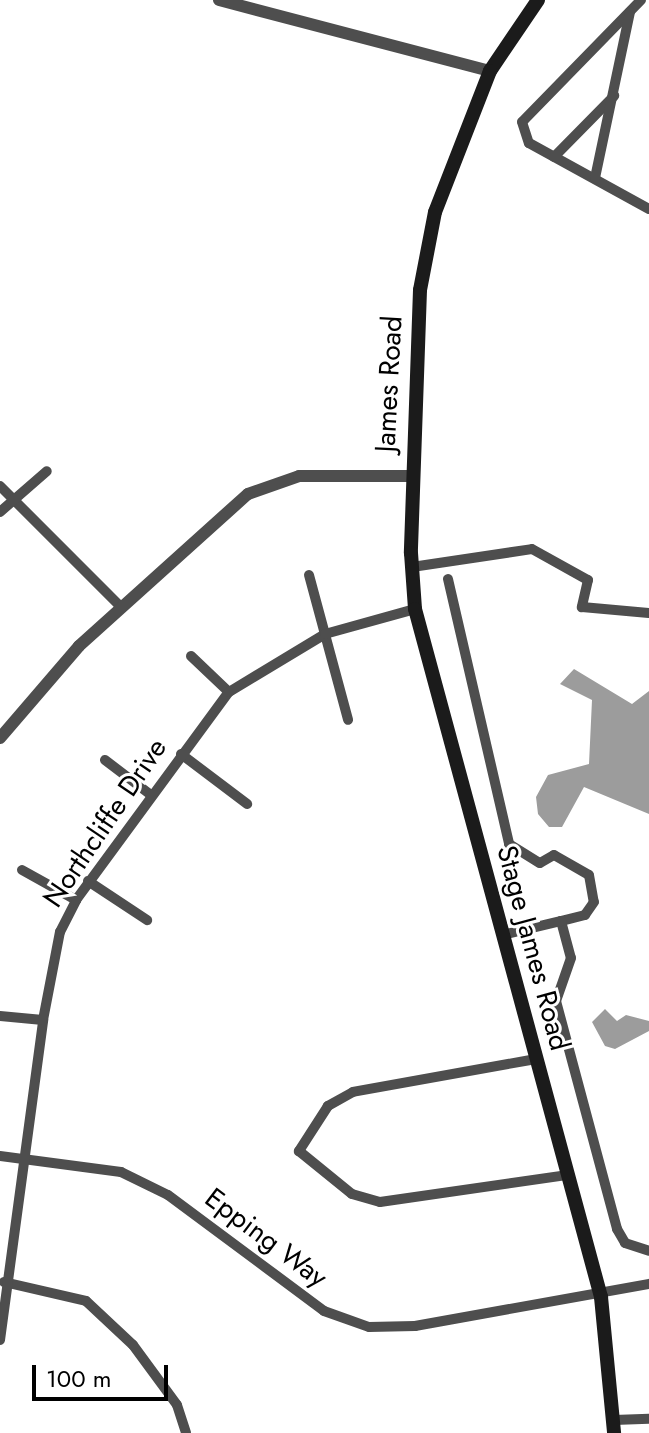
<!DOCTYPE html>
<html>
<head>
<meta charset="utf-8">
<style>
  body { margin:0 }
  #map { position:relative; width:649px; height:1433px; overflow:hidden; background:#fff; font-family:Jost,sans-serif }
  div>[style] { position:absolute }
  .water>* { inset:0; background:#9c9c9c }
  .minor>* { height:10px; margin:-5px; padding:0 5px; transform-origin:5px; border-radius:5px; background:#4e4e4e }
  .tertiary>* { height:12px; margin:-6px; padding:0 6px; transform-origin:6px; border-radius:6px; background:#4e4e4e }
  .secondary>* { height:14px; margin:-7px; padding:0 7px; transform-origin:7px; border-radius:7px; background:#1b1b1b }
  span { translate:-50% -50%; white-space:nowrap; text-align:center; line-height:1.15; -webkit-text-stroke:6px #fff; paint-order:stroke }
  .street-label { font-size:28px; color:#000 }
  .scale { position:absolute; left:32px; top:1365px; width:136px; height:36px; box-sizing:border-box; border:4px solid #000; border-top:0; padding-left:10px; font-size:24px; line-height:28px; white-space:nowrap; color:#000; -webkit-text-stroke:6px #fff; paint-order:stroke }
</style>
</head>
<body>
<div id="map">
  <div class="water">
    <div style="clip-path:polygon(574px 669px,632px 704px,649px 691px,649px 814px,584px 787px,562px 827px,549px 827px,538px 814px,536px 797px,548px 775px,589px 764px,592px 700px,560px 684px)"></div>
    <div style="clip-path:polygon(605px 1009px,617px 1021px,626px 1015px,649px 1021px,649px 1031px,615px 1049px,605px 1046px,592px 1022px)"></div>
  </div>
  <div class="minor">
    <div style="left:641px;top:0;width:170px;rotate:134.3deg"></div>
    <div style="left:522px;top:122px;width:22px;rotate:72deg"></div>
    <div style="left:529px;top:143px;width:137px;rotate:28.8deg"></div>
    <div style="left:554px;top:157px;width:86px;rotate:-45.5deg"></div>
    <div style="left:595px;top:178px;width:170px;rotate:-78.1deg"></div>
    <div style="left:0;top:486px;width:170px;rotate:45deg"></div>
    <div style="left:0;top:512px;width:62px;rotate:-41.1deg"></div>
    <div style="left:412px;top:567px;width:121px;rotate:-8.5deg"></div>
    <div style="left:532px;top:549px;width:64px;rotate:29deg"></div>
    <div style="left:588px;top:580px;width:28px;rotate:103deg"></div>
    <div style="left:582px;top:607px;width:67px;rotate:5.1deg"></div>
    <div style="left:309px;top:575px;width:150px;rotate:74.9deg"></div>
    <div style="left:448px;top:579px;width:272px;rotate:77deg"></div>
    <div style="left:509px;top:844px;width:36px;rotate:32deg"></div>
    <div style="left:540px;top:863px;width:16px;rotate:-30deg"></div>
    <div style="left:554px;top:855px;width:40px;rotate:29.7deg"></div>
    <div style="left:589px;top:875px;width:27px;rotate:80deg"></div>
    <div style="left:594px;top:902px;width:16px;rotate:125deg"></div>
    <div style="left:585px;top:915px;width:25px;rotate:166deg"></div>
    <div style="left:561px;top:921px;width:38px;rotate:75deg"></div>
    <div style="left:571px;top:958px;width:46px;rotate:109.2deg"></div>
    <div style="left:556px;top:1001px;width:236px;rotate:75deg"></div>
    <div style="left:617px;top:1229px;width:16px;rotate:60deg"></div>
    <div style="left:625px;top:1243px;width:25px;rotate:18deg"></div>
    <div style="left:191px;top:656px;width:52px;rotate:43.5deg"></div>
    <div style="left:181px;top:754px;width:83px;rotate:37.1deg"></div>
    <div style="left:105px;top:760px;width:58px;rotate:37.3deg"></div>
    <div style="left:22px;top:870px;width:62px;rotate:29.1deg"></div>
    <div style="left:88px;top:881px;width:71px;rotate:33.5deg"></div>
    <div style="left:502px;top:935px;width:61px;rotate:-13.3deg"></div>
    <div style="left:0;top:1016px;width:43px;rotate:5.3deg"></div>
    <div style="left:536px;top:1059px;width:186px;rotate:169.8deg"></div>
    <div style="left:353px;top:1092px;width:29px;rotate:151deg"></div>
    <div style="left:328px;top:1106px;width:54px;rotate:122.8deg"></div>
    <div style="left:299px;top:1151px;width:68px;rotate:39.1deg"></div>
    <div style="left:352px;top:1194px;width:29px;rotate:16deg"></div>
    <div style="left:380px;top:1202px;width:190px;rotate:-8.2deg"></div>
    <div style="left:0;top:1156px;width:122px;rotate:7.5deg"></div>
    <div style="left:121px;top:1172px;width:52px;rotate:26.1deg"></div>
    <div style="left:168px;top:1195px;width:194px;rotate:36.6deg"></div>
    <div style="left:324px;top:1311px;width:48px;rotate:19.6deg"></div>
    <div style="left:369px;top:1327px;width:46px;rotate:-1.2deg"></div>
    <div style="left:415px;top:1326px;width:238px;rotate:-10.2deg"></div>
    <div style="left:4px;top:1282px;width:84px;rotate:13deg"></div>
    <div style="left:86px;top:1301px;width:64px;rotate:43.1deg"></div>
    <div style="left:133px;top:1345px;width:74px;rotate:53.7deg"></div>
    <div style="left:177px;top:1405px;width:29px;rotate:72deg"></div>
    <div style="left:0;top:1340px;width:323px;rotate:-82.3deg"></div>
    <div style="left:43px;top:1020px;width:90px;rotate:-79.1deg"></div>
    <div style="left:60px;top:932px;width:36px;rotate:-63deg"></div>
    <div style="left:76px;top:900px;width:258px;rotate:-53.7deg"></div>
    <div style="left:229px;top:692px;width:112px;rotate:-31.1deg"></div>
    <div style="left:325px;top:634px;width:93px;rotate:-15.5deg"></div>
    <div style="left:614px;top:1420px;width:35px;rotate:-2deg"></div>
  </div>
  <div class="tertiary">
    <div style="left:219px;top:0;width:280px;rotate:14.7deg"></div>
    <div style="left:0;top:738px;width:121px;rotate:-49.3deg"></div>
    <div style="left:79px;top:646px;width:227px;rotate:-42deg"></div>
    <div style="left:248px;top:494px;width:54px;rotate:-19.4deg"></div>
    <div style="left:299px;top:476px;width:111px"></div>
  </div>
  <div class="secondary">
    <div style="left:538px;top:0;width:86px;rotate:124.1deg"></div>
    <div style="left:490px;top:71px;width:151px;rotate:111.3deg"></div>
    <div style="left:435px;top:212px;width:79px;rotate:100.9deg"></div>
    <div style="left:420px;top:290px;width:263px;rotate:92deg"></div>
    <div style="left:411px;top:553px;width:56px;rotate:85.9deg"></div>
    <div style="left:415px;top:609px;width:713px;rotate:74.87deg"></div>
    <div style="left:601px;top:1297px;width:137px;rotate:84.5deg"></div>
  </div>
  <div class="street-label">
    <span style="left:389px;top:384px;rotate:-87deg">James Road</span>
    <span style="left:105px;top:823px;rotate:-56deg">Northcliffe Drive</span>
    <span style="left:533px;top:948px;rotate:75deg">Stage James Road</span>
    <span style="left:266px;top:1238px;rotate:37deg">Epping Way</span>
  </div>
  <div class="scale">100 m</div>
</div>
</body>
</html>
